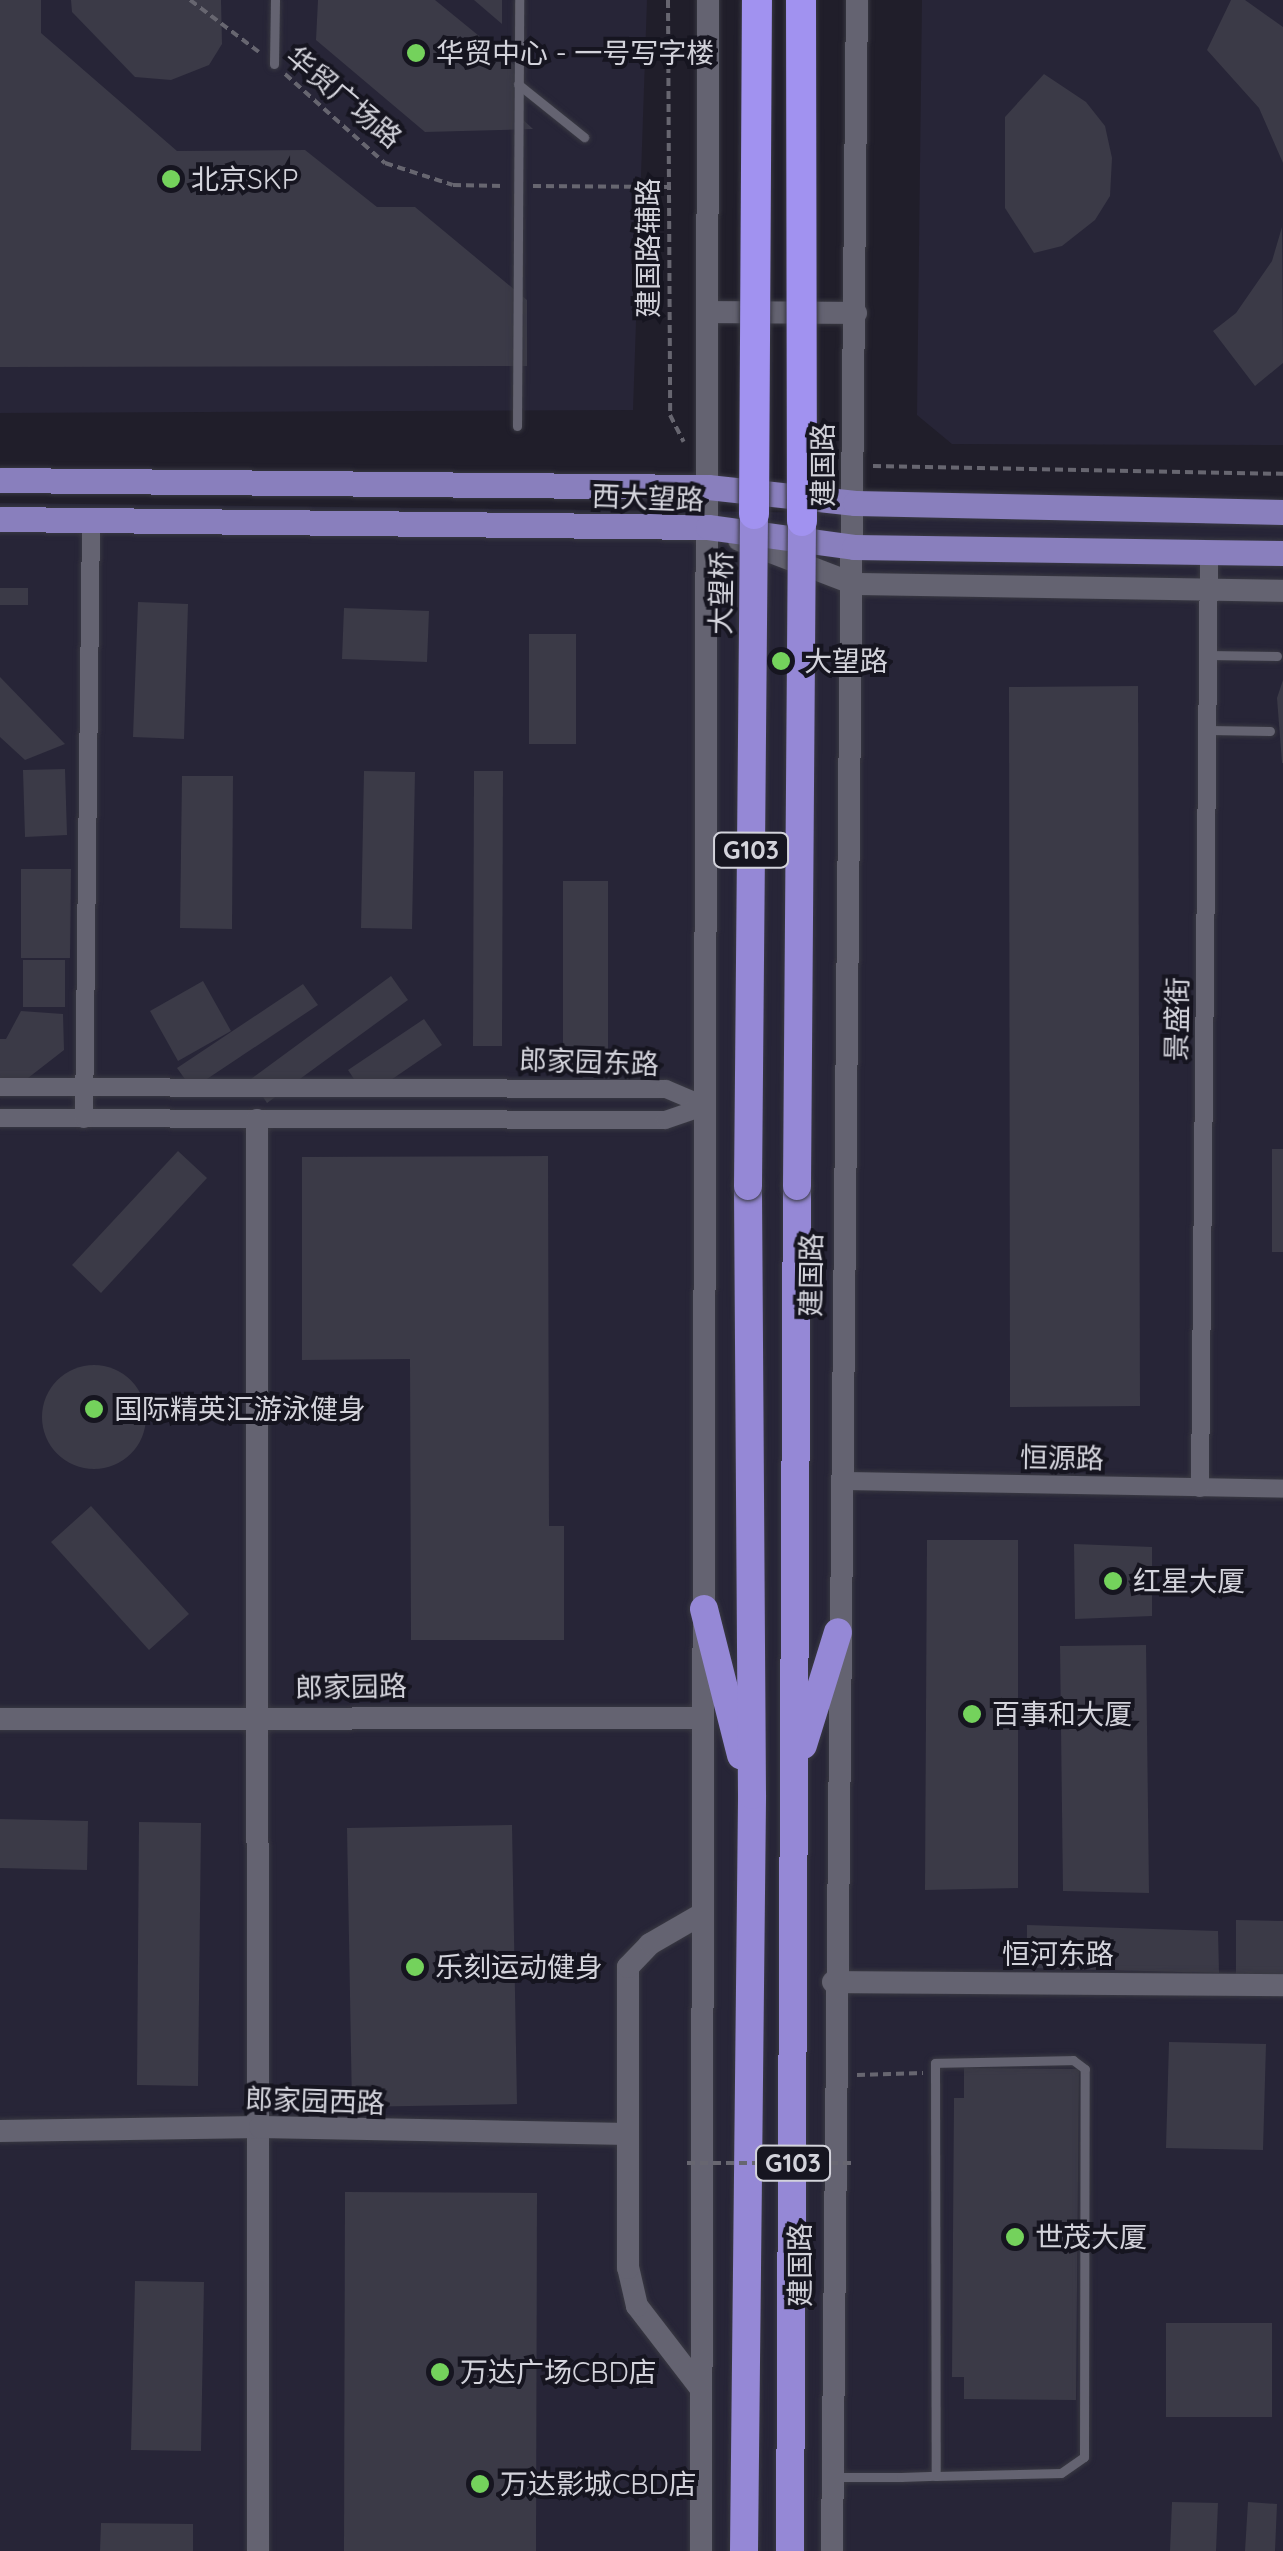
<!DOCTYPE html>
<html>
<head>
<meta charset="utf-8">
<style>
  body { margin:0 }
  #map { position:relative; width:1283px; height:2551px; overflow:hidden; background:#201e2a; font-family:Quicksand,"Noto Sans SC",sans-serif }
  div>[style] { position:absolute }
  .built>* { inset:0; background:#272537 }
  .building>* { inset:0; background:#3b3a47 }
  .round { border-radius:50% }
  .path>* { height:4px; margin-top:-2px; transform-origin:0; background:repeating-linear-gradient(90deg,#676670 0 8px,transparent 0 13px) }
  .roads { filter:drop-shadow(0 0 2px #393942) drop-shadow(0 0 2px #393942) }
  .service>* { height:9px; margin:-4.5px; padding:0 4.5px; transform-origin:4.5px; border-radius:4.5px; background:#646371 }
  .minor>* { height:18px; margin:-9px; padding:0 9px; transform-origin:9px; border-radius:9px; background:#646371 }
  .tertiary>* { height:22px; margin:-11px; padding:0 11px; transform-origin:11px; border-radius:11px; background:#646371 }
  .primary>* { height:25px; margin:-12.5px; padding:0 12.5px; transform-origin:12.5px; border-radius:12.5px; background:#897fbd }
  .trunk>* { height:28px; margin:-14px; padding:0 14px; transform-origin:14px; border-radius:14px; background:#9588d6 }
  .path-bridge>* { height:4px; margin-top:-2px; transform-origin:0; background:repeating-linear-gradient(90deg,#676670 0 8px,transparent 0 13px) }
  .bridges { filter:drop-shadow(0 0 2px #393942) drop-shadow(0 0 2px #393942) }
  .trunk-bridge>* { height:28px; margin:-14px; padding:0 14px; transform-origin:14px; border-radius:14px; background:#9588d6 }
  .motorway-bridge>* { height:30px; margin:-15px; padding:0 15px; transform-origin:15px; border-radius:15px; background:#a192f0 }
  .dots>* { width:28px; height:28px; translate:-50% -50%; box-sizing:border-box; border:5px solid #161520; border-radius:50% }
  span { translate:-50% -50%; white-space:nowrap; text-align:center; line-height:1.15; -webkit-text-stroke:8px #161520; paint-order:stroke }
  .shield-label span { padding:2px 8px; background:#161520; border:2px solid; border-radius:8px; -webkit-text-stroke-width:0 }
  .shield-label { font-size:25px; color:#d3d3db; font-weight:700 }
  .poi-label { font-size:28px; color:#d3d3db }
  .left { translate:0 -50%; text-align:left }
  .street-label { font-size:28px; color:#d3d3db }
</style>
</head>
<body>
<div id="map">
  <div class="built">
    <div style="clip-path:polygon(0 0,647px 0,633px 410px,0 413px)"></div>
    <div style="clip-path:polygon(922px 0,1283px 0,1283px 445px,952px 444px,917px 415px)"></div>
    <div style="clip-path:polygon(0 503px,1283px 518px,1283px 2551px,0 2551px)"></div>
  </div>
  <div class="building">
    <div style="clip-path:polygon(0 0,41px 0,41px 33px,177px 151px,305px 150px,377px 207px,415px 207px,527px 300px,527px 366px,0 367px)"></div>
    <div style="clip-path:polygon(71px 0,221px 0,222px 44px,209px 65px,171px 80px,135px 77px,72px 12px)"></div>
    <div style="clip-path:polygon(318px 0,435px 0,517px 67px,516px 113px,533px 129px,425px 132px,316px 40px)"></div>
    <div style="clip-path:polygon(474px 0,502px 0,502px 24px)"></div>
    <div style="clip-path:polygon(1231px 0,1245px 0,1283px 27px,1283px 163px,1259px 108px,1207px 50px)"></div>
    <div style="clip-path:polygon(1044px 74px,1086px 102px,1105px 126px,1112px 158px,1110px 196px,1095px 220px,1062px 246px,1034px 253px,1005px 208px,1005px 117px)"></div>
    <div style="clip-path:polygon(1282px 227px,1283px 363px,1255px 386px,1213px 331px,1236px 313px,1272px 261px)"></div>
    <div style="clip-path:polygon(0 588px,28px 588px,28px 605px,0 605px)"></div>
    <div style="clip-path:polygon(138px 602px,188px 604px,184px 739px,133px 737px)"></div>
    <div style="clip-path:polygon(344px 608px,429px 611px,427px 662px,342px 659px)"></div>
    <div style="clip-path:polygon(529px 634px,576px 634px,576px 744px,529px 744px)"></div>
    <div style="clip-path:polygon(0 677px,65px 744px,25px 760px,0 737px)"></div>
    <div style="clip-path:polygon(1283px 680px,1283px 763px,1282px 763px,1277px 698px)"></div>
    <div style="clip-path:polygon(1138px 686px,1140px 1406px,1010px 1407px,1009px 687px)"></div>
    <div style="clip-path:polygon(65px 769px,67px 835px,25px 837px,23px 770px)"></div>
    <div style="clip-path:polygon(364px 771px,415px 772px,412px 929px,361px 928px)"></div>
    <div style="clip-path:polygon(474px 771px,503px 771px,502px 1046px,473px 1046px)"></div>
    <div style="clip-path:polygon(182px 776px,233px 776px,232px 929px,180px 928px)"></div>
    <div style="clip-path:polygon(21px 869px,71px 869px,70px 958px,21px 958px)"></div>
    <div style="clip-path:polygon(563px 881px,608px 881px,608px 1067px,563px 1067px)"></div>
    <div style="clip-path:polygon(23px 960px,65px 960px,65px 1007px,23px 1007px)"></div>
    <div style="clip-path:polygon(391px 976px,408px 1000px,267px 1103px,251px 1079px)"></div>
    <div style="clip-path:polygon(203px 981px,231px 1031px,178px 1061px,150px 1011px)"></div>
    <div style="clip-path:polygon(303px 984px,318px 1005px,192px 1089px,177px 1068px)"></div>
    <div style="clip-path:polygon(21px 1011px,63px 1014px,64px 1050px,19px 1085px,0 1084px,0 1039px,6px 1039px)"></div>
    <div style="clip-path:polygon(424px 1019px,442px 1045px,366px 1097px,348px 1070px)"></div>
    <div style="clip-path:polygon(1272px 1149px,1283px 1149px,1283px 1252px,1272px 1252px)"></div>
    <div style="clip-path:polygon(178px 1151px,207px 1178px,101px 1293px,72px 1265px)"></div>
    <div style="clip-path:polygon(548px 1156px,549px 1526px,564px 1526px,564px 1640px,411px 1640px,410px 1359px,302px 1360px,302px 1157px)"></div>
    <div class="round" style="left:42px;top:1365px;width:104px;height:104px"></div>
    <div style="clip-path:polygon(91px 1506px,189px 1614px,149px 1650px,51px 1542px)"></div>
    <div style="clip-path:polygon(927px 1540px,1018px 1540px,1018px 1888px,925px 1890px)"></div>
    <div style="clip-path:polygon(1074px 1544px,1152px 1547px,1152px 1616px,1075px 1619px)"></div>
    <div style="clip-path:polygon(1146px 1645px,1149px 1893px,1063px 1891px,1060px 1646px)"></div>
    <div style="clip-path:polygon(0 1819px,88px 1821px,87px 1870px,0 1868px)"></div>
    <div style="clip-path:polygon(139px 1822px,201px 1823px,198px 2086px,137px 2085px)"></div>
    <div style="clip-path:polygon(512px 1825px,517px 2104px,352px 2107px,347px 1828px)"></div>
    <div style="clip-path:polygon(1236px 1920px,1283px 1921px,1283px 1975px,1236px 1974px)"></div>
    <div style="clip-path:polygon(1027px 1925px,1218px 1931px,1219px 1973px,1027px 1968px)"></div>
    <div style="clip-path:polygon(1169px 2042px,1266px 2044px,1263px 2150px,1166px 2148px)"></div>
    <div style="clip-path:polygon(964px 2068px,1079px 2069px,1076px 2400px,964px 2399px,964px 2377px,952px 2377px,954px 2098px,964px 2098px)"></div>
    <div style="clip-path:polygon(345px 2192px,537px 2193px,536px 2551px,344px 2551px)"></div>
    <div style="clip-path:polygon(135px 2281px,204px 2282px,201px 2451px,131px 2450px)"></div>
    <div style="clip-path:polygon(1166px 2323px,1272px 2323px,1272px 2417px,1166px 2417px)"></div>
    <div style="clip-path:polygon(1172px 2502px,1218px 2503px,1216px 2551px,1170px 2551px)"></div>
    <div style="clip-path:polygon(1248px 2502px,1277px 2504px,1275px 2551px,1245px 2551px)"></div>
    <div style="clip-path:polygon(101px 2523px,193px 2524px,193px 2551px,100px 2551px)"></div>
  </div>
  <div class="path">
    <div style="left:190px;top:0;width:86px;rotate:37deg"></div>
    <div style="left:668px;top:0;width:415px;rotate:89.7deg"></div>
    <div style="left:670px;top:415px;width:30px;rotate:63deg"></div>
    <div style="left:285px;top:74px;width:134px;rotate:41.7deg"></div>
    <div style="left:385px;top:163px;width:71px;rotate:17.9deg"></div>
    <div style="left:453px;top:185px;width:50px;rotate:1.1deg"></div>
    <div style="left:533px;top:186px;width:135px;rotate:0.4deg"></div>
    <div style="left:873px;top:466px;width:410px;rotate:1.1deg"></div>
    <div style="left:857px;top:2075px;width:66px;rotate:-1.7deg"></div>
  </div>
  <div class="roads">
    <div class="service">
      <div style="left:274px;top:64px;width:64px;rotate:-89.1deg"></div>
      <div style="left:518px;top:84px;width:85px;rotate:38.8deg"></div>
      <div style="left:517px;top:426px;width:426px;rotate:-89.7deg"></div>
      <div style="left:1208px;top:655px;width:69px;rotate:0.8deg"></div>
      <div style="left:1208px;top:730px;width:62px;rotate:0.9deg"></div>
      <div style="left:835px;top:2477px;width:66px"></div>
      <div style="left:901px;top:2477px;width:35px;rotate:-2deg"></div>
      <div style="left:936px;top:2476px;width:125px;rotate:-1.4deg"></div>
      <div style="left:1061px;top:2473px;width:28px;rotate:-35deg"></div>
      <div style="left:1084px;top:2457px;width:388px;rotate:-89.9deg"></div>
      <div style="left:1085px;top:2069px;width:15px;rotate:-143deg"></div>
      <div style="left:1073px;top:2060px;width:138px;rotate:178.8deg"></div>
      <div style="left:935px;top:2063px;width:413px;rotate:89.9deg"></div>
    </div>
    <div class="minor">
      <div style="left:0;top:1087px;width:666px;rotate:0.17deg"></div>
      <div style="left:666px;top:1089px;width:43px;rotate:23deg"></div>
      <div style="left:0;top:1118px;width:665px;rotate:0.17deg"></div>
      <div style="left:665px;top:1120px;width:43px;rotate:-18.9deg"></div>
      <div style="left:84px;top:1119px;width:599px;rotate:-89.33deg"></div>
      <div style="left:841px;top:1481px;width:442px;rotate:1deg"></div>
      <div style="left:1200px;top:1488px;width:936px;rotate:-89.45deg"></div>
    </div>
    <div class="tertiary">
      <div style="left:709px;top:312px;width:147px;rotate:0.4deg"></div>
      <div style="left:739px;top:540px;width:123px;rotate:20.9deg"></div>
      <div style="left:854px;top:584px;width:429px;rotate:0.9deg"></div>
      <div style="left:257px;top:1120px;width:1431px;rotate:89.96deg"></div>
      <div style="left:0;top:1719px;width:703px;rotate:-0.08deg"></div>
      <div style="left:833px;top:1982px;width:450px;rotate:0.4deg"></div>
      <div style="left:0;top:2131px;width:260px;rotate:-0.9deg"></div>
      <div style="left:260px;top:2127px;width:368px;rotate:1.1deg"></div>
      <div style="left:701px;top:2389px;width:105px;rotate:-127.6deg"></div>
      <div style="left:637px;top:2306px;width:39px;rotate:-103deg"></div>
      <div style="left:628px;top:2268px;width:301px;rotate:-90deg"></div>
      <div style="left:628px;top:1967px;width:32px;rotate:-46deg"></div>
      <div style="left:650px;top:1944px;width:60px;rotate:-30deg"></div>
      <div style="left:701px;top:2551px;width:2551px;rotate:-89.84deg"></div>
      <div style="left:832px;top:2551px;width:2551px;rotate:-89.44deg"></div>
    </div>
    <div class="primary">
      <div style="left:0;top:480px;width:708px;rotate:0.57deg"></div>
      <div style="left:708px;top:487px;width:148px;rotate:6.2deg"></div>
      <div style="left:855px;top:503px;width:428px;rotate:1.2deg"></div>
      <div style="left:0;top:519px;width:708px;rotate:0.65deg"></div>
      <div style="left:708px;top:527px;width:147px;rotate:7.8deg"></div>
      <div style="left:854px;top:547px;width:429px;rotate:0.8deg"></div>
    </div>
    <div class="trunk">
      <div style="left:704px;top:1609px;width:151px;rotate:75.8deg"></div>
      <div style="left:803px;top:1745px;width:118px;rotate:-72.8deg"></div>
      <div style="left:744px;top:2551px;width:756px;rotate:-89.39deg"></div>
      <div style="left:752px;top:1795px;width:609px;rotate:-90.38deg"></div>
      <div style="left:790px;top:2551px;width:1365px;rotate:-89.71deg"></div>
    </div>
  </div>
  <div class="path-bridge">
    <div style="left:687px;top:2163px;width:168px"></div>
  </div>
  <div class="bridges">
    <div class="trunk-bridge">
      <div style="left:748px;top:1186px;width:672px;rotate:-89.49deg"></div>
      <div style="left:797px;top:1186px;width:665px;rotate:-89.57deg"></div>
    </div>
    <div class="motorway-bridge">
      <div style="left:801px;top:0;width:521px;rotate:89.89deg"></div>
      <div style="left:754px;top:514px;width:514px;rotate:-89.67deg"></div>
    </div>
  </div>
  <div class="dots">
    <div style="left:416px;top:53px;background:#74d25c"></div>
    <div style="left:171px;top:179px;background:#74d25c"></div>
    <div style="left:781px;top:661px;background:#74d25c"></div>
    <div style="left:94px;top:1409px;background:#74d25c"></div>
    <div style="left:1113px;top:1581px;background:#74d25c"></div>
    <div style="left:972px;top:1714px;background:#74d25c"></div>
    <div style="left:415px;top:1967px;background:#74d25c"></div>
    <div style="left:1015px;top:2237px;background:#74d25c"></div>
    <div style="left:440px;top:2372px;background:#74d25c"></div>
    <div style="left:480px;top:2484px;background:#74d25c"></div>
  </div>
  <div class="shield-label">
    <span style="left:751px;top:850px">G103</span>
    <span style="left:793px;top:2163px">G103</span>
  </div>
  <div class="poi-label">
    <span class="left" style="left:436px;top:53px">华贸中心 - 一号写字楼</span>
    <span class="left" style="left:191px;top:179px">北京SKP</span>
    <span class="left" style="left:804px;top:661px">大望路</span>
    <span class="left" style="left:114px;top:1409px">国际精英汇游泳健身</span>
    <span class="left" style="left:1133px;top:1581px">红星大厦</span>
    <span class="left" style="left:992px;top:1714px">百事和大厦</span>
    <span class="left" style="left:435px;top:1967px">乐刻运动健身</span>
    <span class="left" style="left:1035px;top:2237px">世茂大厦</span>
    <span class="left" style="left:460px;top:2372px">万达广场CBD店</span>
    <span class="left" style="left:500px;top:2484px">万达影城CBD店</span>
  </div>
  <div class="street-label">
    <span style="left:344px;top:97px;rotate:40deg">华贸广场路</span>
    <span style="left:648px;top:248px;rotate:-90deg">建国路辅路</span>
    <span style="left:823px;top:465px;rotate:-90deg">建国路</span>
    <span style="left:648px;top:498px;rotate:2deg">西大望路</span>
    <span style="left:721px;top:593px;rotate:-89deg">大望桥</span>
    <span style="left:1177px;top:1019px;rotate:-89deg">景盛街</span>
    <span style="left:589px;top:1062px;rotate:2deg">郎家园东路</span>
    <span style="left:811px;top:1275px;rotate:-89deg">建国路</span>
    <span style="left:1062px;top:1458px;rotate:1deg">恒源路</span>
    <span style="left:351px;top:1687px;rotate:-1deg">郎家园路</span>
    <span style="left:1058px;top:1954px">恒河东路</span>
    <span style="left:315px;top:2101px;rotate:2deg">郎家园西路</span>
    <span style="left:800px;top:2265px;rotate:-90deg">建国路</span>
  </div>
</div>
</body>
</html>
